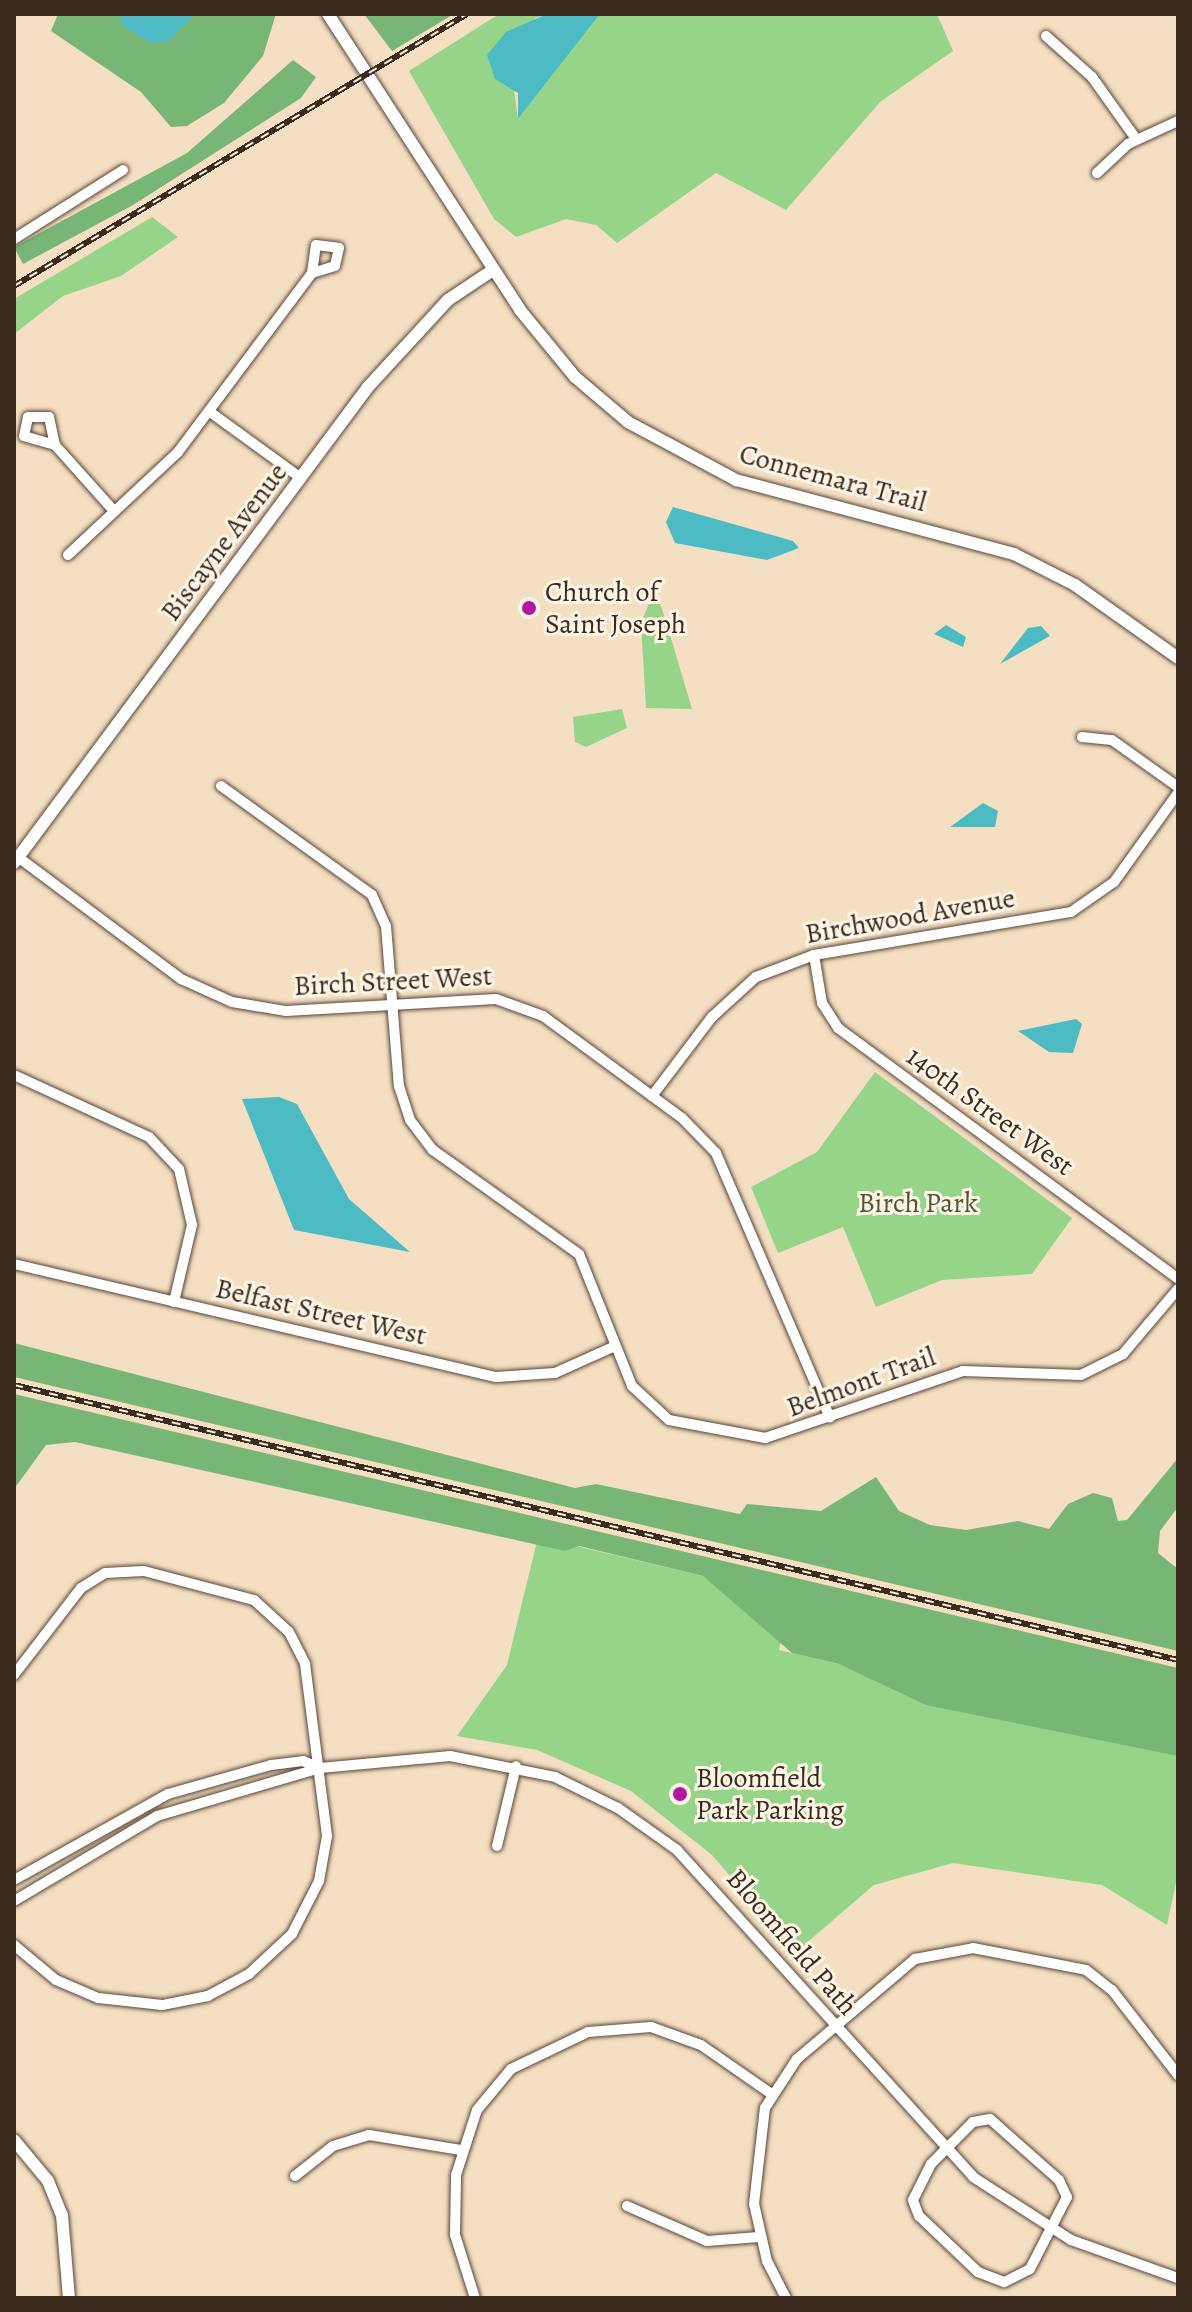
<!DOCTYPE html>
<html>
<head>
<meta charset="utf-8">
<style>
  body { margin:0 }
  #map { position:relative; width:1192px; height:2312px; overflow:hidden; background:#f5dfc3; font-family:Alegreya,serif }
  div>[style] { position:absolute }
  .green>* { inset:0; background:#96d489 }
  .forest>* { inset:0; background:#78b675 }
  .water>* { inset:0; background:#4cbbc4 }
  .roads { filter:drop-shadow(0 0 2px #574537) drop-shadow(0 0 2px #574537) }
  .minor>* { height:10px; margin:-5px; padding:0 5px; transform-origin:5px; border-radius:5px; background:#fff }
  .tertiary>* { height:12px; margin:-6px; padding:0 6px; transform-origin:6px; border-radius:6px; background:#fff }
  .rail>* { height:6px; margin-top:-3px; transform-origin:0; background:repeating-linear-gradient(90deg,#fcf5e5 0 9px,#3b2a1e 0 18px); box-sizing:border-box; border-block:2px solid #3b2a1e }
  .dots>* { width:22px; height:22px; translate:-50% -50%; box-sizing:border-box; border:4px solid #fcf5e5; border-radius:50% }
  span { translate:-50% -50%; white-space:nowrap; text-align:center; line-height:1.15; -webkit-text-stroke:6px #fcf5e5; paint-order:stroke }
  .street-label { font-size:28px; color:#3b2a1e }
  .poi-label { font-size:28px; color:#3b2a1e }
  .left { translate:0 -50%; text-align:left }
  .park-label { font-size:28px; color:#525439 }
  .frame { position:absolute; inset:0; border:16px solid #3b2a1e; pointer-events:none }
</style>
</head>
<body>
<div id="map">
  <div class="green">
    <div style="clip-path:polygon(499px 14px,547px 14px,535px 18px,514px 90px,518px 119px,600px 14px,937px 14px,953px 51px,880px 102px,786px 210px,716px 173px,617px 243px,596px 225px,566px 219px,516px 237px,494px 219px,409px 71px)"></div>
    <div style="clip-path:polygon(152px 217px,178px 237px,121px 276px,63px 296px,14px 334px,14px 299px)"></div>
    <div style="clip-path:polygon(659px 600px,668px 628px,692px 709px,646px 708px,641px 623px,650px 601px)"></div>
    <div style="clip-path:polygon(622px 709px,627px 728px,586px 747px,575px 742px,573px 717px)"></div>
    <div style="clip-path:polygon(875px 1072px,1072px 1218px,1032px 1274px,942px 1280px,876px 1307px,843px 1227px,778px 1253px,751px 1187px,817px 1152px)"></div>
    <div style="clip-path:polygon(538px 1537px,791px 1597px,779px 1650px,1178px 1744px,1178px 1873px,1167px 1925px,1102px 1885px,953px 1863px,874px 1885px,796px 1952px,712px 1855px,631px 1791px,537px 1750px,457px 1736px,507px 1665px)"></div>
  </div>
  <div class="forest">
    <div style="clip-path:polygon(58px 14px,276px 14px,263px 56px,224px 103px,187px 126px,171px 127px,141px 92px,51px 31px)"></div>
    <div style="clip-path:polygon(364px 14px,454px 14px,392px 51px)"></div>
    <div style="clip-path:polygon(293px 60px,316px 77px,301px 98px,133px 205px,23px 264px,14px 247px,187px 153px)"></div>
    <div style="clip-path:polygon(14px 1343px,575px 1488px,596px 1484px,740px 1514px,747px 1504px,821px 1511px,876px 1477px,899px 1511px,930px 1525px,966px 1530px,1018px 1521px,1049px 1529px,1068px 1504px,1093px 1493px,1112px 1498px,1118px 1521px,1127px 1520px,1178px 1458px,1178px 1507px,1160px 1531px,1158px 1553px,1178px 1569px,1178px 1651px,14px 1377px)"></div>
    <div style="clip-path:polygon(14px 1394px,1178px 1668px,1178px 1756px,926px 1705px,839px 1664px,792px 1653px,703px 1576px,579px 1546px,565px 1551px,75px 1442px,46px 1445px,14px 1489px)"></div>
  </div>
  <div class="water">
    <div style="clip-path:polygon(118px 14px,195px 14px,169px 41px,152px 43px,125px 28px)"></div>
    <div style="clip-path:polygon(547px 14px,600px 14px,518px 119px,518px 93px,495px 79px,487px 55px,506px 32px)"></div>
    <div style="clip-path:polygon(673px 507px,793px 541px,799px 548px,767px 560px,675px 543px,666px 522px)"></div>
    <div style="clip-path:polygon(946px 625px,966px 637px,963px 647px,934px 634px)"></div>
    <div style="clip-path:polygon(1041px 626px,1050px 636px,1000px 664px,1028px 628px)"></div>
    <div style="clip-path:polygon(983px 803px,998px 811px,995px 827px,950px 827px)"></div>
    <div style="clip-path:polygon(1076px 1019px,1082px 1024px,1073px 1053px,1049px 1052px,1018px 1031px)"></div>
    <div style="clip-path:polygon(279px 1097px,297px 1104px,349px 1199px,410px 1252px,294px 1230px,242px 1099px)"></div>
  </div>
  <div class="roads">
    <div class="minor">
      <div style="left:1046px;top:36px;width:62px;rotate:41.7deg"></div>
      <div style="left:1092px;top:77px;width:76px;rotate:54.6deg"></div>
      <div style="left:1097px;top:173px;width:42px;rotate:-43.1deg"></div>
      <div style="left:1128px;top:144px;width:55px;rotate:-24.7deg"></div>
      <div style="left:14px;top:239px;width:129px;rotate:-32.3deg"></div>
      <div style="left:210px;top:412px;width:112px;rotate:36deg"></div>
      <div style="left:55px;top:445px;width:32px;rotate:-164deg"></div>
      <div style="left:24px;top:436px;width:19px;rotate:-78deg"></div>
      <div style="left:28px;top:417px;width:21px"></div>
      <div style="left:49px;top:417px;width:29px;rotate:78deg"></div>
      <div style="left:55px;top:445px;width:89px;rotate:48.2deg"></div>
      <div style="left:68px;top:555px;width:151px;rotate:-43.1deg"></div>
      <div style="left:178px;top:452px;width:224px;rotate:-53.2deg"></div>
      <div style="left:312px;top:273px;width:28px;rotate:-82deg"></div>
      <div style="left:316px;top:245px;width:23px;rotate:7deg"></div>
      <div style="left:339px;top:248px;width:18px;rotate:103deg"></div>
      <div style="left:335px;top:266px;width:24px;rotate:163deg"></div>
      <div style="left:1082px;top:737px;width:30px;rotate:6deg"></div>
      <div style="left:1112px;top:740px;width:81px;rotate:35.5deg"></div>
      <div style="left:221px;top:786px;width:186px;rotate:35.8deg"></div>
      <div style="left:372px;top:895px;width:34px;rotate:66deg"></div>
      <div style="left:386px;top:926px;width:161px;rotate:85.4deg"></div>
      <div style="left:399px;top:1086px;width:36px;rotate:72deg"></div>
      <div style="left:410px;top:1120px;width:38px;rotate:53deg"></div>
      <div style="left:433px;top:1150px;width:179px;rotate:35.5deg"></div>
      <div style="left:579px;top:1254px;width:142px;rotate:68.1deg"></div>
      <div style="left:632px;top:1386px;width:50px;rotate:42.6deg"></div>
      <div style="left:669px;top:1420px;width:98px;rotate:10.6deg"></div>
      <div style="left:765px;top:1438px;width:209px;rotate:-18.7deg"></div>
      <div style="left:963px;top:1371px;width:118px;rotate:1.9deg"></div>
      <div style="left:1081px;top:1375px;width:47px;rotate:-26.6deg"></div>
      <div style="left:1123px;top:1354px;width:85px;rotate:-49.8deg"></div>
      <div style="left:18px;top:857px;width:204px;rotate:36.8deg"></div>
      <div style="left:181px;top:979px;width:56px;rotate:24.3deg"></div>
      <div style="left:232px;top:1002px;width:55px;rotate:9.5deg"></div>
      <div style="left:286px;top:1011px;width:210px;rotate:-3.3deg"></div>
      <div style="left:496px;top:999px;width:50px;rotate:19.9deg"></div>
      <div style="left:543px;top:1016px;width:172px;rotate:36.3deg"></div>
      <div style="left:682px;top:1118px;width:49px;rotate:45.8deg"></div>
      <div style="left:716px;top:1153px;width:288px;rotate:66.7deg"></div>
      <div style="left:814px;top:955px;width:49px;rotate:80.5deg"></div>
      <div style="left:822px;top:1003px;width:30px;rotate:57deg"></div>
      <div style="left:838px;top:1028px;width:423px;rotate:36.4deg"></div>
      <div style="left:14px;top:1075px;width:149px;rotate:24.7deg"></div>
      <div style="left:149px;top:1137px;width:44px;rotate:46.8deg"></div>
      <div style="left:179px;top:1169px;width:57px;rotate:76.9deg"></div>
      <div style="left:192px;top:1225px;width:79px;rotate:103.2deg"></div>
      <div style="left:652px;top:1096px;width:99px;rotate:-52.8deg"></div>
      <div style="left:712px;top:1017px;width:59px;rotate:-42.3deg"></div>
      <div style="left:756px;top:977px;width:62px;rotate:-20.8deg"></div>
      <div style="left:814px;top:955px;width:261px;rotate:-9.5deg"></div>
      <div style="left:1071px;top:912px;width:52px;rotate:-34.9deg"></div>
      <div style="left:1114px;top:882px;width:110px;rotate:-54.3deg"></div>
      <div style="left:14px;top:1264px;width:495px;rotate:13.2deg"></div>
      <div style="left:496px;top:1377px;width:59px;rotate:-3.9deg"></div>
      <div style="left:555px;top:1373px;width:66px;rotate:-24.2deg"></div>
      <div style="left:14px;top:1675px;width:110px;rotate:-52.4deg"></div>
      <div style="left:81px;top:1588px;width:28px;rotate:-32deg"></div>
      <div style="left:105px;top:1573px;width:39px;rotate:-3deg"></div>
      <div style="left:144px;top:1571px;width:114px;rotate:14.8deg"></div>
      <div style="left:254px;top:1600px;width:47px;rotate:42.4deg"></div>
      <div style="left:289px;top:1632px;width:36px;rotate:63deg"></div>
      <div style="left:305px;top:1664px;width:173px;rotate:82.7deg"></div>
      <div style="left:327px;top:1836px;width:46px;rotate:100.1deg"></div>
      <div style="left:319px;top:1881px;width:59px;rotate:117deg"></div>
      <div style="left:292px;top:1934px;width:59px;rotate:137.1deg"></div>
      <div style="left:249px;top:1974px;width:47px;rotate:151.8deg"></div>
      <div style="left:208px;top:1996px;width:47px;rotate:168.9deg"></div>
      <div style="left:162px;top:2005px;width:64px;rotate:-173.8deg"></div>
      <div style="left:98px;top:1998px;width:46px;rotate:-156.8deg"></div>
      <div style="left:56px;top:1980px;width:55px;rotate:-140.2deg"></div>
      <div style="left:497px;top:1846px;width:82px;rotate:-76.6deg"></div>
      <div style="left:14px;top:1880px;width:176px;rotate:-29.2deg"></div>
      <div style="left:168px;top:1794px;width:107px;rotate:-15.7deg"></div>
      <div style="left:271px;top:1765px;width:32px;rotate:-7deg"></div>
      <div style="left:303px;top:1761px;width:18px;rotate:22deg"></div>
      <div style="left:14px;top:1901px;width:166px;rotate:-30.7deg"></div>
      <div style="left:157px;top:1816px;width:170px;rotate:-16.4deg"></div>
      <div style="left:320px;top:1768px;width:131px;rotate:-5.3deg"></div>
      <div style="left:450px;top:1756px;width:107px;rotate:11.3deg"></div>
      <div style="left:555px;top:1777px;width:70px;rotate:26.2deg"></div>
      <div style="left:618px;top:1808px;width:72px;rotate:35.4deg"></div>
      <div style="left:677px;top:1850px;width:441px;rotate:47.8deg"></div>
      <div style="left:973px;top:2177px;width:117px;rotate:32.7deg"></div>
      <div style="left:1071px;top:2240px;width:114px;rotate:19.6deg"></div>
      <div style="left:990px;top:2119px;width:92px;rotate:41.5deg"></div>
      <div style="left:1059px;top:2180px;width:19px;rotate:65deg"></div>
      <div style="left:1067px;top:2197px;width:81px;rotate:117.2deg"></div>
      <div style="left:1030px;top:2269px;width:29px;rotate:153deg"></div>
      <div style="left:1004px;top:2282px;width:28px;rotate:-159deg"></div>
      <div style="left:978px;top:2272px;width:81px;rotate:-136.5deg"></div>
      <div style="left:919px;top:2216px;width:17px;rotate:-111deg"></div>
      <div style="left:913px;top:2200px;width:40px;rotate:-63.4deg"></div>
      <div style="left:931px;top:2164px;width:59px;rotate:-45deg"></div>
      <div style="left:973px;top:2122px;width:17px;rotate:-10deg"></div>
      <div style="left:295px;top:2176px;width:48px;rotate:-38.3deg"></div>
      <div style="left:333px;top:2146px;width:38px;rotate:-17deg"></div>
      <div style="left:369px;top:2135px;width:93px;rotate:9.3deg"></div>
      <div style="left:627px;top:2206px;width:87px;rotate:23.6deg"></div>
      <div style="left:707px;top:2241px;width:52px;rotate:-4.4deg"></div>
      <div style="left:475px;top:2298px;width:66px;rotate:-107.6deg"></div>
      <div style="left:455px;top:2235px;width:60px;rotate:-89deg"></div>
      <div style="left:456px;top:2175px;width:68px;rotate:-72.1deg"></div>
      <div style="left:477px;top:2110px;width:53px;rotate:-50.3deg"></div>
      <div style="left:511px;top:2069px;width:85px;rotate:-25.7deg"></div>
      <div style="left:588px;top:2032px;width:63px;rotate:-4.5deg"></div>
      <div style="left:651px;top:2027px;width:53px;rotate:19.8deg"></div>
      <div style="left:701px;top:2045px;width:84px;rotate:34.8deg"></div>
      <div style="left:786px;top:2298px;width:42px;rotate:-117.2deg"></div>
      <div style="left:767px;top:2261px;width:58px;rotate:-102.8deg"></div>
      <div style="left:754px;top:2204px;width:97px;rotate:-83.5deg"></div>
      <div style="left:765px;top:2108px;width:59px;rotate:-56.9deg"></div>
      <div style="left:797px;top:2059px;width:155px;rotate:-40.3deg"></div>
      <div style="left:915px;top:1959px;width:59px;rotate:-10.7deg"></div>
      <div style="left:973px;top:1948px;width:115px;rotate:11deg"></div>
      <div style="left:1086px;top:1970px;width:33px;rotate:38deg"></div>
      <div style="left:1112px;top:1990px;width:108px;rotate:52.2deg"></div>
    </div>
    <div class="tertiary">
      <div style="left:328px;top:14px;width:353px;rotate:57deg"></div>
      <div style="left:520px;top:310px;width:87px;rotate:50.6deg"></div>
      <div style="left:575px;top:377px;width:70px;rotate:40.3deg"></div>
      <div style="left:628px;top:422px;width:123px;rotate:28.2deg"></div>
      <div style="left:736px;top:480px;width:288px;rotate:14.9deg"></div>
      <div style="left:1014px;top:554px;width:68px;rotate:26.9deg"></div>
      <div style="left:1075px;top:585px;width:126px;rotate:35.3deg"></div>
      <div style="left:14px;top:863px;width:593px;rotate:-53.36deg"></div>
      <div style="left:368px;top:387px;width:118px;rotate:-47.4deg"></div>
      <div style="left:448px;top:300px;width:54px;rotate:-33.7deg"></div>
      <div style="left:14px;top:2140px;width:53px;rotate:50.3deg"></div>
      <div style="left:48px;top:2181px;width:37px;rotate:68deg"></div>
      <div style="left:62px;top:2215px;width:83px;rotate:85.2deg"></div>
    </div>
  </div>
  <div class="rail">
    <div style="left:14px;top:286px;width:528px;rotate:-30.98deg"></div>
    <div style="left:14px;top:1385px;width:1196px;rotate:13.29deg"></div>
  </div>
  <div class="dots">
    <div style="left:529px;top:608px;background:#b5179e"></div>
    <div style="left:680px;top:1794px;background:#b5179e"></div>
  </div>
  <div class="street-label">
    <span style="left:833px;top:478px;rotate:15deg">Connemara Trail</span>
    <span style="left:224px;top:542px;rotate:-53deg">Biscayne Avenue</span>
    <span style="left:910px;top:916px;rotate:-10deg">Birchwood Avenue</span>
    <span style="left:393px;top:981px;rotate:-3deg">Birch Street West</span>
    <span style="left:990px;top:1111px;rotate:36deg">140th Street West</span>
    <span style="left:321px;top:1312px;rotate:13deg">Belfast Street West</span>
    <span style="left:861px;top:1382px;rotate:-20deg">Belmont Trail</span>
    <span style="left:792px;top:1942px;rotate:49deg">Bloomfield Path</span>
  </div>
  <div class="poi-label">
    <span class="left" style="left:545px;top:608px">Church of<br>Saint Joseph</span>
    <span class="left" style="left:696px;top:1794px">Bloomfield<br>Park Parking</span>
  </div>
  <div class="park-label">
    <span style="left:918px;top:1203px">Birch Park</span>
  </div>
  <div class="frame"></div>
</div>
</body>
</html>
